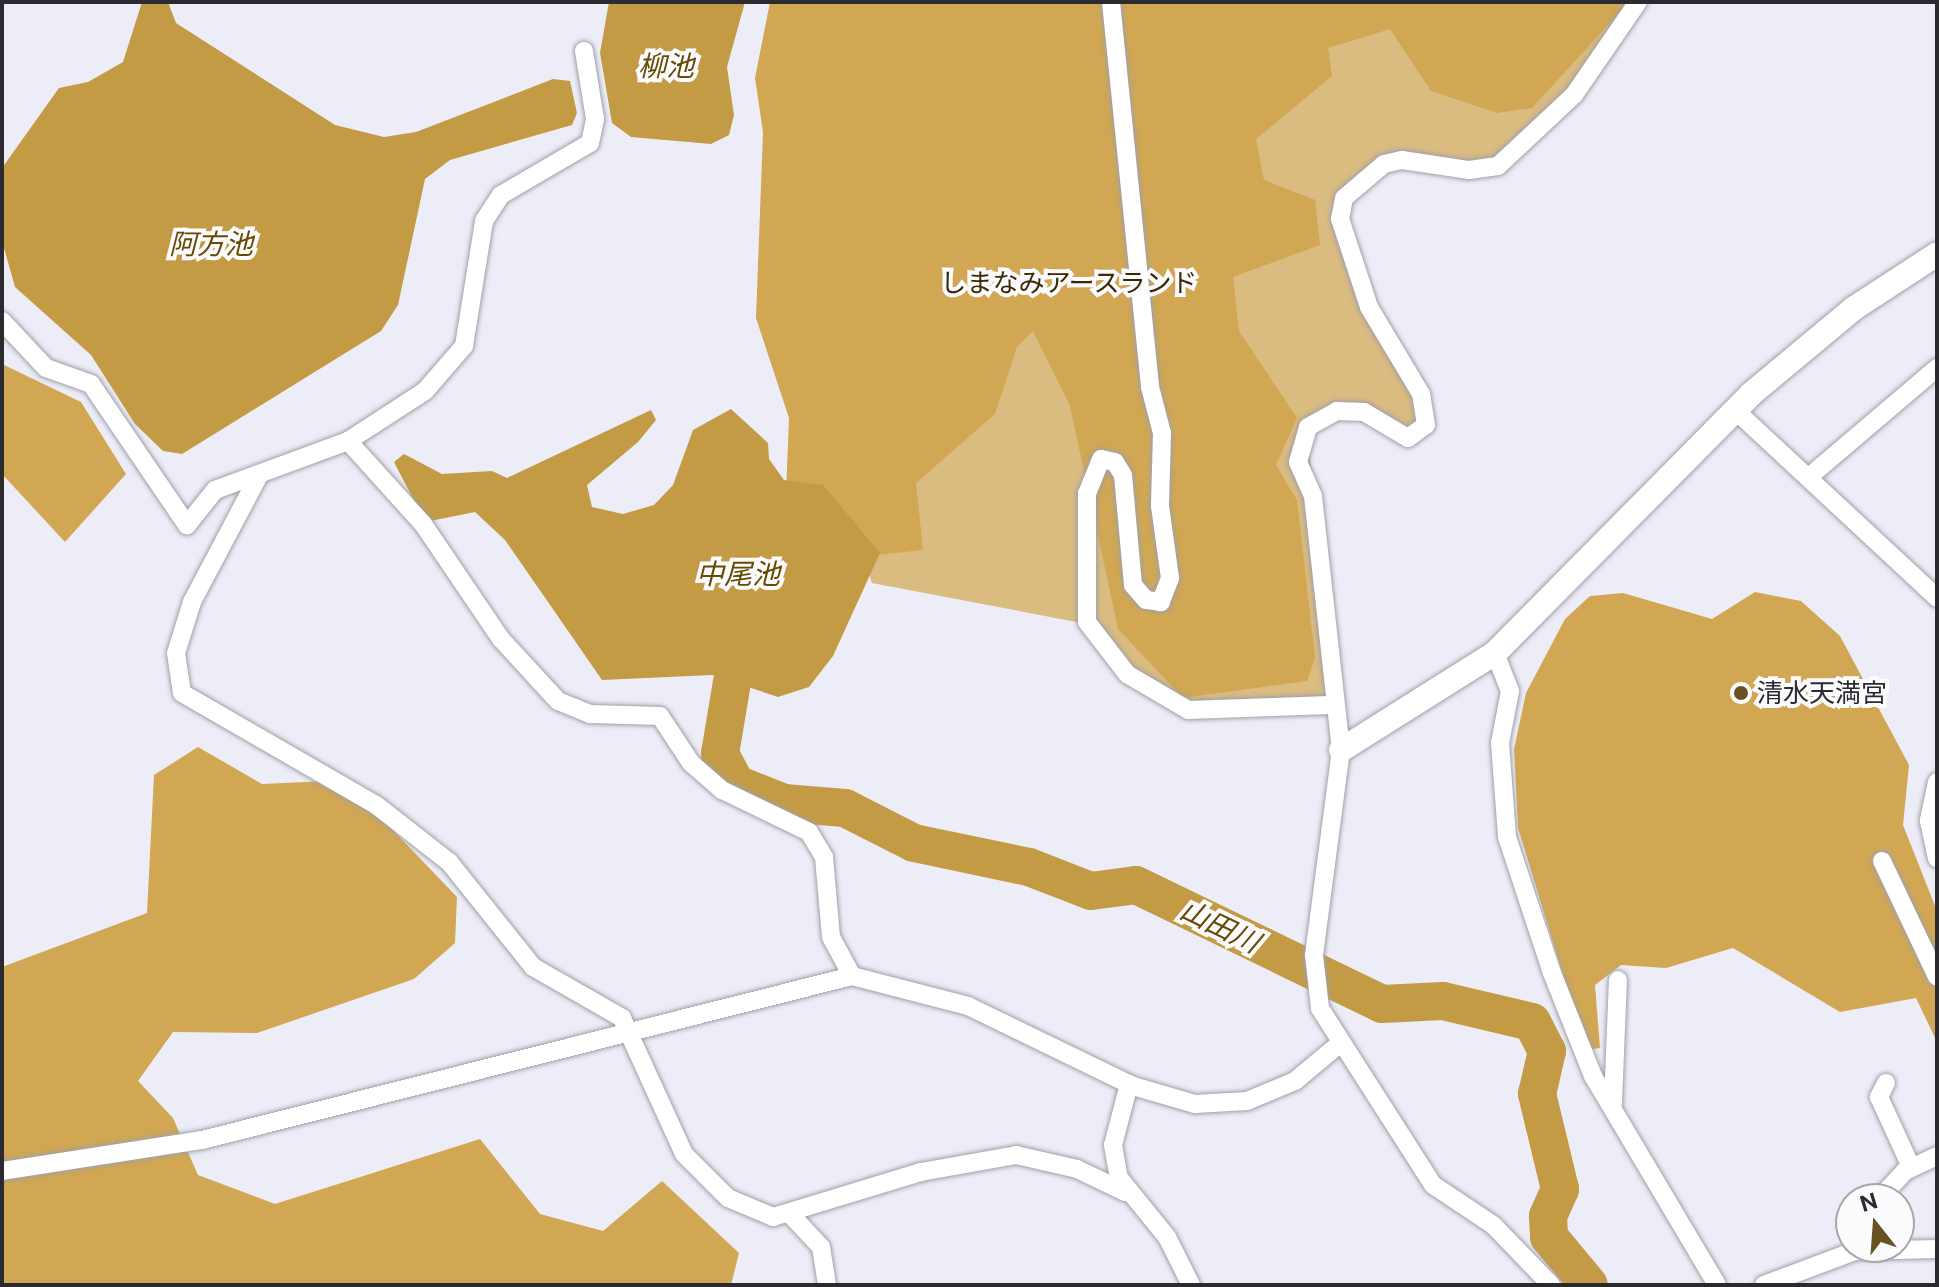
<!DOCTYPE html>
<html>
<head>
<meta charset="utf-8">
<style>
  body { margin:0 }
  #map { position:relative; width:1939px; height:1287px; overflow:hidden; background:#ededf8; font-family:"Public Sans","Noto Sans JP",sans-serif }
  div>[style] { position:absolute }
  .green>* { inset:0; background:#dabb80 }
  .forest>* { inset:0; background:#d1a753 }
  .water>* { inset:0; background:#c49b45 }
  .river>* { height:38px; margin:-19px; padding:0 19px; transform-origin:19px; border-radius:19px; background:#c49b45 }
  .roads { filter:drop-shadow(0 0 2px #9fa0a9) drop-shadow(0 0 2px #9fa0a9) }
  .street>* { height:18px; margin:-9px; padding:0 9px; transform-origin:9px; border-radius:9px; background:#fff }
  .secondary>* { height:24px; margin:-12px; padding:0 12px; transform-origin:12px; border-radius:12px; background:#fff }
  .dots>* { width:22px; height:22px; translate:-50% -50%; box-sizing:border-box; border:4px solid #fbfbfe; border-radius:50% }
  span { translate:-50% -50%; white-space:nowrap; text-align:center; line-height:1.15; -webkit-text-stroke:8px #fbfbfe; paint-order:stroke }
  .park-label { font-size:26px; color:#3a2903 }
  .poi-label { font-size:26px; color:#2b2b2f }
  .left { translate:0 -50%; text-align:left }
  .water-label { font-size:28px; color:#664a03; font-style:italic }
  .frame { position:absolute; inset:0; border:4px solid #2b2b2f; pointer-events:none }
  .north { position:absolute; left:1835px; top:1183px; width:80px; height:80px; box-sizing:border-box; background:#fbfbfe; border:2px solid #a8a8ab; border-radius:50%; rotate:343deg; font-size:22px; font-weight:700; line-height:32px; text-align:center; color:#2b2b2f }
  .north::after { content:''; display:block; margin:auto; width:28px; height:36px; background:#695222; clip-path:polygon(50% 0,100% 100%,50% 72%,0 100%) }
</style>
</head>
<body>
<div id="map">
  <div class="green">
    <div style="clip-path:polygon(784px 2px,1633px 2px,1557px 111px,1498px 166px,1402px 160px,1344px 198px,1355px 264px,1421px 394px,1426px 425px,1409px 438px,1364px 412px,1308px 427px,1330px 705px,1188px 710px,1127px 674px,1087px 624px,872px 583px,771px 270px)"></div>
  </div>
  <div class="forest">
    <div style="clip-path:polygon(770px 2px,1629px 2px,1532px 108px,1497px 113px,1431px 91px,1390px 29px,1328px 48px,1332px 76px,1256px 139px,1264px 180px,1315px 200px,1320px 245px,1233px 277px,1239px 331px,1297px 418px,1276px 465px,1297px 500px,1315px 658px,1307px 681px,1183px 698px,1118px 629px,1070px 406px,1033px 331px,1017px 347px,995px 414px,916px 483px,923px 550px,850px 558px,785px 519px,789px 418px,756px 318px,763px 132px,755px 78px)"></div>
    <div style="clip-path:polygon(2px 364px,81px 402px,126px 474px,65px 542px,2px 474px)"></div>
    <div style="clip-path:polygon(1755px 592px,1801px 601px,1840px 636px,1909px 765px,1903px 825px,1937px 911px,1937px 1042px,1916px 998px,1840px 1012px,1733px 948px,1666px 968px,1621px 965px,1595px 985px,1600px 1048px,1586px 1050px,1518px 828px,1514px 749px,1526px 693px,1565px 619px,1590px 596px,1623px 593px,1712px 619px)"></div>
    <div style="clip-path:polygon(198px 747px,262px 784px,329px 781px,389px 826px,457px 897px,455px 943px,414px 979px,257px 1033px,173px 1032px,138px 1081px,173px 1118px,198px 1175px,275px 1204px,480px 1139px,540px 1214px,603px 1231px,662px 1181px,739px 1253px,731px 1285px,2px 1285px,2px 967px,147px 913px,154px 775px)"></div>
  </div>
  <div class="water">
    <div style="clip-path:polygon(142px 2px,168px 2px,176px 23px,335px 125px,384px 137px,416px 132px,553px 79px,570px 81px,577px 113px,572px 125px,450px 160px,425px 179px,398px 305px,381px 331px,182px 454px,163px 451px,135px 424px,91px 355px,15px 287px,2px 241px,2px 168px,59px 88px,88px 82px,123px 62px)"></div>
    <div style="clip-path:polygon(609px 2px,745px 2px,727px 67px,734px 115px,729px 135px,711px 144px,631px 137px,612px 123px,600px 53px)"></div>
    <div style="clip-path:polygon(731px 409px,768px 443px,769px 459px,784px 480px,823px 485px,880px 553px,833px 656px,809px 687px,778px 697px,712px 675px,602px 680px,505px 540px,475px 512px,425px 522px,394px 462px,404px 454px,442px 474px,492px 471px,507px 478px,651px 410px,656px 420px,638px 442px,587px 485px,592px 507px,623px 514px,654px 505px,673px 485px,693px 430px)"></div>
  </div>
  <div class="river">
    <div style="left:732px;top:682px;width:73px;rotate:99.5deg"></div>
    <div style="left:720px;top:754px;width:34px;rotate:62deg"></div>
    <div style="left:736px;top:784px;width:52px;rotate:21.6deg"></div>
    <div style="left:784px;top:803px;width:61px;rotate:4.7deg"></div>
    <div style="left:845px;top:808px;width:77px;rotate:26.9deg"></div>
    <div style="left:914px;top:843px;width:117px;rotate:11.8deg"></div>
    <div style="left:1029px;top:867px;width:66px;rotate:21.2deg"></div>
    <div style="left:1091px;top:891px;width:45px;rotate:-7.6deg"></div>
    <div style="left:1136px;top:885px;width:273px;rotate:25.8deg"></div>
    <div style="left:1382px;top:1004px;width:61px;rotate:-2.8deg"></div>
    <div style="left:1443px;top:1001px;width:91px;rotate:13.3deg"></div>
    <div style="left:1532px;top:1022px;width:33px;rotate:63deg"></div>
    <div style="left:1547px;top:1051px;width:44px;rotate:103.1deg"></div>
    <div style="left:1537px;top:1094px;width:98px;rotate:76.4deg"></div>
    <div style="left:1560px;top:1189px;width:30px;rotate:114deg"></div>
    <div style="left:1548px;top:1216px;width:21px;rotate:87deg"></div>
    <div style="left:1549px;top:1237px;width:62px;rotate:50.2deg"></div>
  </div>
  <div class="roads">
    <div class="street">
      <div style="left:1111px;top:2px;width:387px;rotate:84.2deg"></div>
      <div style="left:1150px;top:387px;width:48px;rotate:75.4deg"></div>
      <div style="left:1162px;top:433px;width:73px;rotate:91.6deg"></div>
      <div style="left:1160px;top:506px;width:73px;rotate:82.1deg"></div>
      <div style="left:1170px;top:578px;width:26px;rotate:111deg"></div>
      <div style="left:1161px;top:602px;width:15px;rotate:-172deg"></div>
      <div style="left:1146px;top:600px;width:20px;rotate:-131deg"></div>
      <div style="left:1133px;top:585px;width:110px;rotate:-95.2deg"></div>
      <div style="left:1123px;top:475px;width:15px;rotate:-122deg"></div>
      <div style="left:1115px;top:462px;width:14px;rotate:-168deg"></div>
      <div style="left:1101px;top:459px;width:37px;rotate:112deg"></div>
      <div style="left:1087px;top:493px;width:129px;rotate:90deg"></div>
      <div style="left:1087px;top:622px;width:66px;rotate:52.4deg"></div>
      <div style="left:1127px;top:674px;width:71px;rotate:30.5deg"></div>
      <div style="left:1188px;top:710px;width:142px;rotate:-2deg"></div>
      <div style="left:2px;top:321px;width:64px;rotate:46.9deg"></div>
      <div style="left:46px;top:368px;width:48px;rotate:19.6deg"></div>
      <div style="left:91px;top:384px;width:171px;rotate:55.8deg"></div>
      <div style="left:187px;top:525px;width:45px;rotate:-51.3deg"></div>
      <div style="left:215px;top:490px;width:142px;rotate:-20.2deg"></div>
      <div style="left:348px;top:441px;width:112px;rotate:47.9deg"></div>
      <div style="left:423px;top:524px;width:139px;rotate:55.9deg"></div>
      <div style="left:501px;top:639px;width:84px;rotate:47.4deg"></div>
      <div style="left:558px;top:701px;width:35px;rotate:22deg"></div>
      <div style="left:590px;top:714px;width:70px;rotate:1.6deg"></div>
      <div style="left:660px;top:716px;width:56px;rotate:56.6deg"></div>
      <div style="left:691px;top:763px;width:41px;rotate:41.1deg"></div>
      <div style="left:722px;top:790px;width:97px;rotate:25.8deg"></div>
      <div style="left:809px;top:832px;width:29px;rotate:59deg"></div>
      <div style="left:824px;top:857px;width:80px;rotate:85deg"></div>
      <div style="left:831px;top:937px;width:44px;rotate:61.7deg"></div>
      <div style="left:1735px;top:410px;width:276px;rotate:42.9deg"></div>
      <div style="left:348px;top:441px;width:92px;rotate:-33deg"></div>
      <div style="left:425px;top:391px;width:60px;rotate:-49.1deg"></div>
      <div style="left:464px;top:346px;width:127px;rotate:-80.9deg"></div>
      <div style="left:484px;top:221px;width:31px;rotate:-57deg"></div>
      <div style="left:501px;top:195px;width:103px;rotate:-30.3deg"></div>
      <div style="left:590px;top:143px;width:25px;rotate:-78deg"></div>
      <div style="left:595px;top:119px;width:69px;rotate:-99.2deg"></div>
      <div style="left:1810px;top:476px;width:167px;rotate:-40.4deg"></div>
      <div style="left:257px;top:479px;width:139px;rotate:117.9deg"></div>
      <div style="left:192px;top:602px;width:53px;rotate:107.4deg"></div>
      <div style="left:176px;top:653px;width:40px;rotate:81.5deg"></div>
      <div style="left:182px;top:693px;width:224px;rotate:30deg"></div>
      <div style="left:376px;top:805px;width:93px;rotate:38deg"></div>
      <div style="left:449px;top:862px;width:134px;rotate:51.3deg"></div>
      <div style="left:533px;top:967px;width:103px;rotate:29.8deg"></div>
      <div style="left:622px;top:1018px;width:149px;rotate:65.5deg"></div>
      <div style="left:684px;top:1154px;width:62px;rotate:45deg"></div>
      <div style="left:728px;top:1198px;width:49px;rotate:22.9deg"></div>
      <div style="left:773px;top:1217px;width:155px;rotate:-16.9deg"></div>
      <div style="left:921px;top:1172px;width:97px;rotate:-10.1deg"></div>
      <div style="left:1016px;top:1155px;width:63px;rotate:12.9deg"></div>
      <div style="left:1077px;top:1169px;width:53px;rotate:25.6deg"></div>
      <div style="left:1495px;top:653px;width:41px;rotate:68.5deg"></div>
      <div style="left:1510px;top:691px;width:53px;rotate:100.9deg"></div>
      <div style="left:1500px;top:743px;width:94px;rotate:85.7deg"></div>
      <div style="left:1507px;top:837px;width:143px;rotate:71.7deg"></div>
      <div style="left:1552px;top:973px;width:111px;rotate:68.3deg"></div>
      <div style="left:1593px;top:1076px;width:243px;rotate:59.3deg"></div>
      <div style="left:1937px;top:782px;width:40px;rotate:102deg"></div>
      <div style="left:1929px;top:821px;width:38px;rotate:78deg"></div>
      <div style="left:1882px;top:861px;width:128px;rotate:64.6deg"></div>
      <div style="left:1886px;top:1083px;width:16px;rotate:117deg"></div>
      <div style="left:1879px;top:1097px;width:77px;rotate:65.4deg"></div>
      <div style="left:1129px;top:1084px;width:63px;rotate:104.7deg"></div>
      <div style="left:1113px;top:1145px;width:34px;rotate:80deg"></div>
      <div style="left:1119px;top:1178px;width:76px;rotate:50.9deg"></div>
      <div style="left:1167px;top:1237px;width:54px;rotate:63.4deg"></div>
      <div style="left:1613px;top:1103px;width:123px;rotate:-87.7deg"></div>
      <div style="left:2px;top:1171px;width:202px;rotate:-8.8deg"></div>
      <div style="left:202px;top:1140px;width:670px;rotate:-14.16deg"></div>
      <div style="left:852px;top:976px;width:120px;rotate:14.5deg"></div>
      <div style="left:968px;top:1006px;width:183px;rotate:25.9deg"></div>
      <div style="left:1133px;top:1086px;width:65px;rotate:16.2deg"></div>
      <div style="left:1195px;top:1104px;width:52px;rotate:-3.3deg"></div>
      <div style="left:1247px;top:1101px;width:52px;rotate:-22.6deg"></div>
      <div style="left:1295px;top:1081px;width:56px;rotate:-39.9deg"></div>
      <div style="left:1879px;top:1199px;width:38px;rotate:-47deg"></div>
      <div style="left:1905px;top:1171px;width:35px;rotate:-25deg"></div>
      <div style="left:790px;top:1214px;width:45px;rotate:46.8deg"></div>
      <div style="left:821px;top:1247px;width:38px;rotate:81deg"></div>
      <div style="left:1551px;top:1285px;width:83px;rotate:-134deg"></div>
      <div style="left:1493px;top:1225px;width:72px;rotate:-146.3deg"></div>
      <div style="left:1433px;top:1185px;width:210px;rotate:-122.6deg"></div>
      <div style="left:1320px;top:1008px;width:53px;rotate:-96.5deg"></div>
      <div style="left:1314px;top:955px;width:207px;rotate:-82.5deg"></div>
      <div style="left:1341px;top:750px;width:256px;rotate:-96.3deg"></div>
      <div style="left:1313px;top:496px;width:37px;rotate:-114deg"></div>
      <div style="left:1298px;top:462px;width:36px;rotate:-74deg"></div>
      <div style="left:1308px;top:427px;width:33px;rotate:-29deg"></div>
      <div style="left:1337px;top:411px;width:27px;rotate:2deg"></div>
      <div style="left:1364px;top:412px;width:51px;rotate:30.6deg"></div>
      <div style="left:1408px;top:438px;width:22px;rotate:-36deg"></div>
      <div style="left:1426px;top:425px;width:31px;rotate:-99deg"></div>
      <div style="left:1421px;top:394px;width:101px;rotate:-120.9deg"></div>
      <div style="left:1369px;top:307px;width:93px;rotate:-108.2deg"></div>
      <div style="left:1340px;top:219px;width:21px;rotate:-79deg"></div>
      <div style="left:1344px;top:198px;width:52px;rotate:-40.4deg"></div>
      <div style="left:1384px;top:164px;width:18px;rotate:-13deg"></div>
      <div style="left:1402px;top:160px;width:68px;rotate:8.5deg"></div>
      <div style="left:1469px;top:170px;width:29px;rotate:-8deg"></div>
      <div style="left:1498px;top:166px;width:104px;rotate:-43.1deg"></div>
      <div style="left:1574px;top:95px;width:113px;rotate:-55.5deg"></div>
      <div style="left:1764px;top:1285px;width:97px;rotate:-20.5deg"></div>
      <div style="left:1855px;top:1251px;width:82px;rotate:-1.4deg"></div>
    </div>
    <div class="secondary">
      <div style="left:1341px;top:750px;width:182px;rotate:-32.2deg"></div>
      <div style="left:1495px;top:653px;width:364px;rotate:-45.3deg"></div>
      <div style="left:1751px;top:394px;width:133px;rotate:-39.8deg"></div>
      <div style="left:1853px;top:309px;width:100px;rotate:-33.2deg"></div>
    </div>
  </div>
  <div class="dots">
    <div style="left:1741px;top:693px;background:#695222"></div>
  </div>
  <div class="park-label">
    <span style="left:1069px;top:283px">しまなみアースランド</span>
  </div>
  <div class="poi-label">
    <span class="left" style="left:1757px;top:693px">清水天満宮</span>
  </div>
  <div class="water-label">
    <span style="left:666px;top:66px">柳池</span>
    <span style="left:211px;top:244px">阿方池</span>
    <span style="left:738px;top:574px">中尾池</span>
    <span style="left:1220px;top:926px;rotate:26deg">山田川</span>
  </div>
  <div class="frame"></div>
  <div class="north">N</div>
</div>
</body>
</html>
